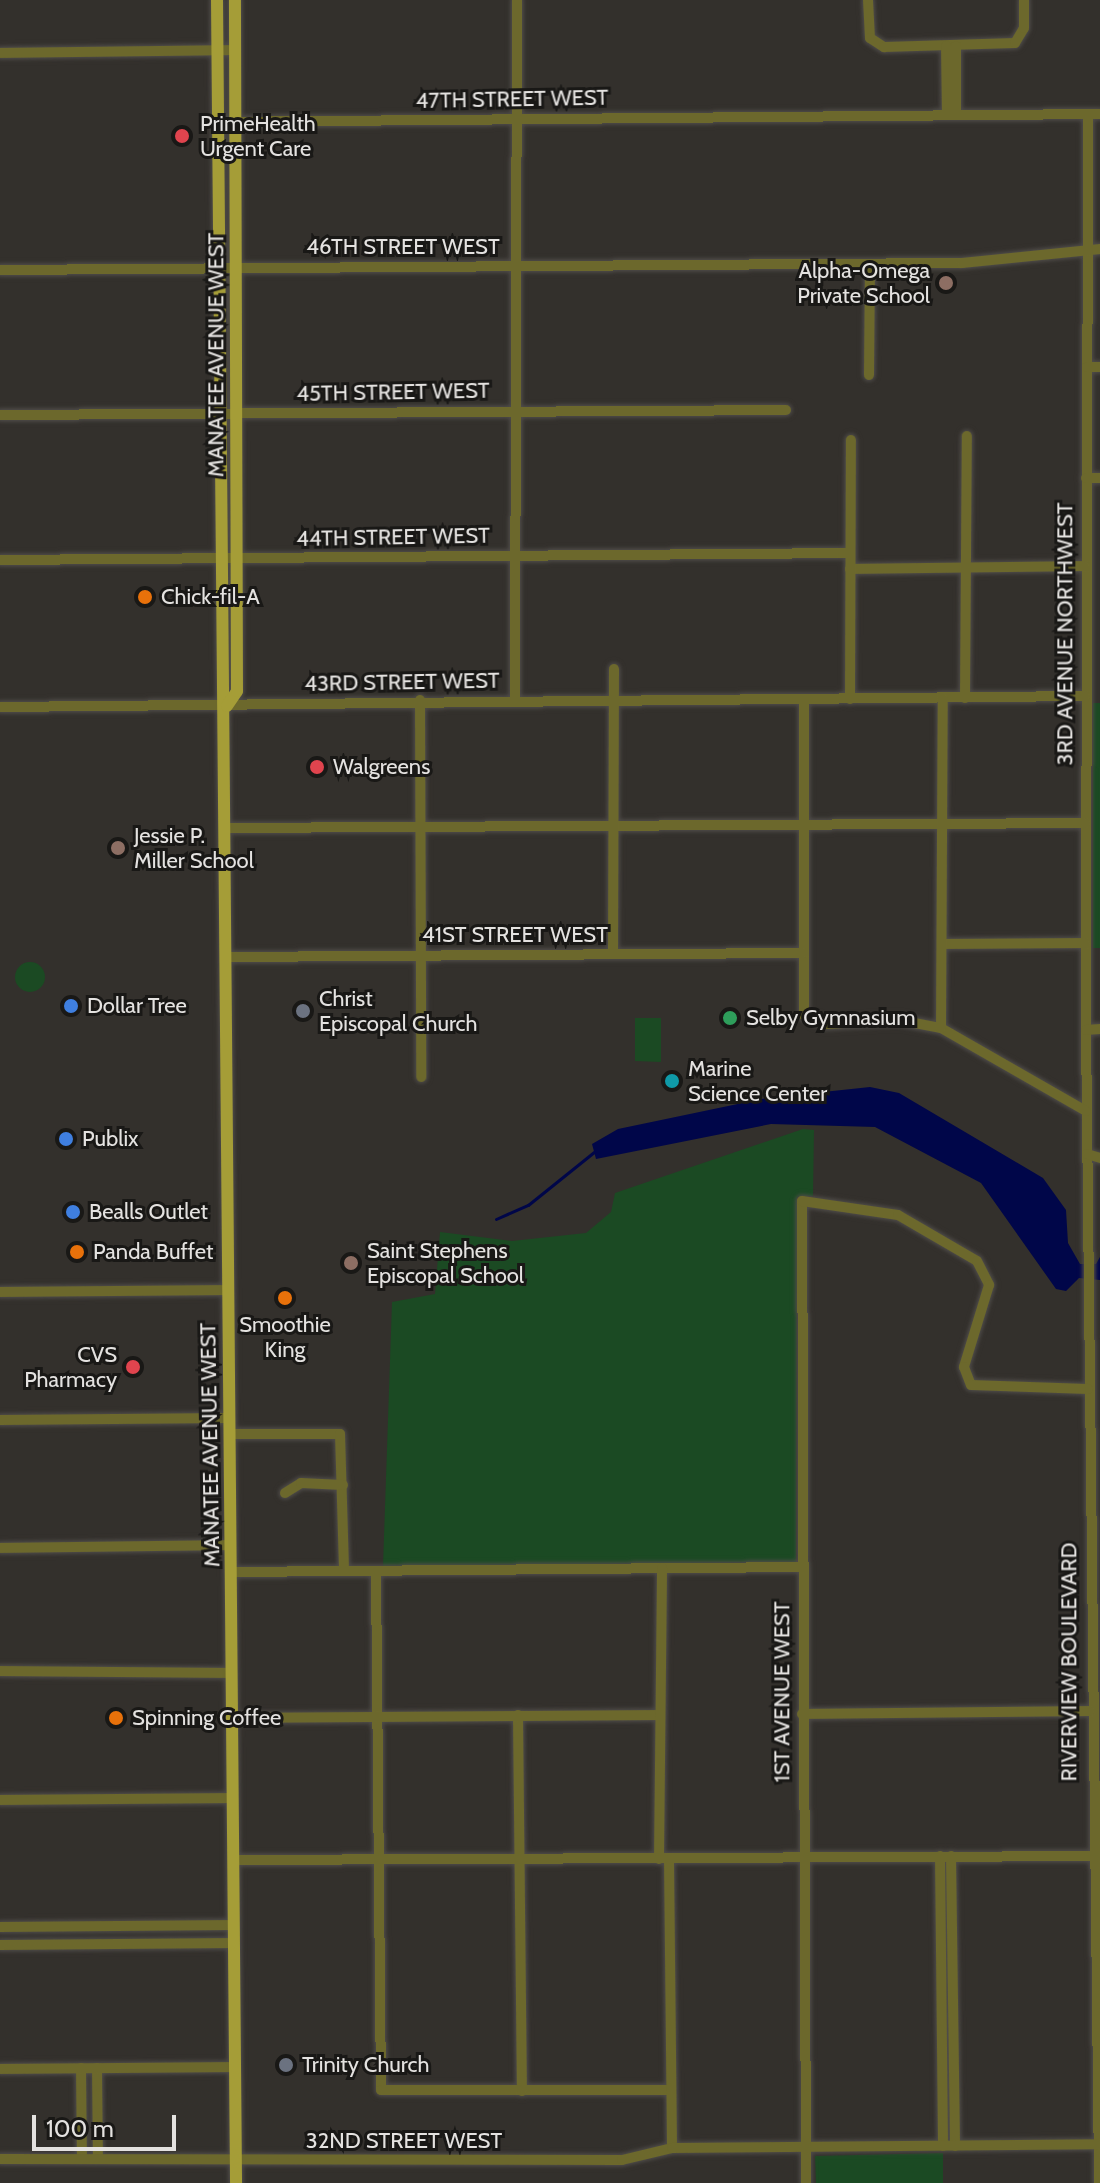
<!DOCTYPE html>
<html>
<head>
<meta charset="utf-8">
<style>
  body { margin:0 }
  #map { position:relative; width:1100px; height:2183px; overflow:hidden; background:#33302c; font-family:Cabin,sans-serif }
  div>[style] { position:absolute }
  .green>* { inset:0; background:#1b4a23 }
  .round { border-radius:50% }
  .water>* { inset:0; background:#000649 }
  .stream>* { height:3px; margin:-1.5px; padding:0 1.5px; transform-origin:1.5px; border-radius:1.5px; background:#000649 }
  .roads { filter:drop-shadow(0 0 2px #4f4c49) drop-shadow(0 0 2px #4f4c49) }
  .minor>* { height:10px; margin:-5px; padding:0 5px; transform-origin:5px; border-radius:5px; background:#6c682c }
  .major>* { height:12px; margin:-6px; padding:0 6px; transform-origin:6px; border-radius:6px; background:#a59d37 }
  .dots>* { width:22px; height:22px; translate:-50% -50%; box-sizing:border-box; border:4px solid #191816; border-radius:50% }
  span { translate:-50% -50%; white-space:nowrap; text-align:center; line-height:1.15; -webkit-text-stroke:6px #191816; paint-order:stroke }
  .street-label { font-size:22px; color:#e4e2e0 }
  .poi-label { font-size:22px; color:#e4e2e0 }
  .left { translate:0 -50%; text-align:left }
  .right { translate:-100% -50%; text-align:right }
  .scale { position:absolute; left:32px; top:2115px; width:144px; height:36px; box-sizing:border-box; border:4px solid #e4e2e0; border-top:0; padding-left:10px; font-size:24px; line-height:28px; white-space:nowrap; color:#e4e2e0; -webkit-text-stroke:6px #191816; paint-order:stroke }
</style>
</head>
<body>
<div id="map">
  <div class="green">
    <div style="clip-path:polygon(1093px 703px,1100px 703px,1100px 948px,1093px 948px)"></div>
    <div class="round" style="left:15px;top:962px;width:30px;height:30px"></div>
    <div style="clip-path:polygon(635px 1018px,661px 1018px,661px 1062px,635px 1061px)"></div>
    <div style="clip-path:polygon(803px 1129px,814px 1130px,813px 1196px,797px 1197px,796px 1562px,383px 1566px,392px 1302px,435px 1294px,440px 1232px,512px 1241px,586px 1233px,611px 1212px,615px 1193px)"></div>
    <div style="clip-path:polygon(943px 2153px,943px 2183px,816px 2183px,815px 2156px)"></div>
  </div>
  <div class="water">
    <div style="clip-path:polygon(870px 1087px,899px 1093px,1043px 1178px,1066px 1210px,1068px 1243px,1080px 1264px,1096px 1264px,1100px 1257px,1100px 1280px,1079px 1278px,1066px 1291px,1056px 1289px,981px 1183px,875px 1127px,771px 1124px,596px 1159px,592px 1144px,618px 1129px,767px 1098px)"></div>
  </div>
  <div class="stream">
    <div style="left:496px;top:1219px;width:35px;rotate:-24deg"></div>
    <div style="left:528px;top:1205px;width:85px;rotate:-38.8deg"></div>
  </div>
  <div class="roads">
    <div class="minor">
      <div style="left:868px;top:0;width:38px;rotate:87deg"></div>
      <div style="left:870px;top:38px;width:17px;rotate:33deg"></div>
      <div style="left:884px;top:47px;width:131px;rotate:-1.7deg"></div>
      <div style="left:1015px;top:43px;width:17px;rotate:-59deg"></div>
      <div style="left:1024px;top:28px;width:28px;rotate:-90deg"></div>
      <div style="left:946px;top:46px;width:69px;rotate:89.2deg"></div>
      <div style="left:0;top:53px;width:235px;rotate:-0.7deg"></div>
      <div style="left:1088px;top:114px;width:916px;rotate:90.13deg"></div>
      <div style="left:1086px;top:1030px;width:1153px;rotate:89.35deg"></div>
      <div style="left:956px;top:115px;width:69px;rotate:-90deg"></div>
      <div style="left:217px;top:122px;width:883px;rotate:-0.52deg"></div>
      <div style="left:0;top:270px;width:962px;rotate:-0.42deg"></div>
      <div style="left:962px;top:263px;width:139px;rotate:-5.8deg"></div>
      <div style="left:1087px;top:367px;width:13px"></div>
      <div style="left:869px;top:375px;width:111px;rotate:-89.5deg"></div>
      <div style="left:0;top:415px;width:786px;rotate:-0.36deg"></div>
      <div style="left:1086px;top:478px;width:14px"></div>
      <div style="left:0;top:560px;width:850px;rotate:-0.47deg"></div>
      <div style="left:850px;top:569px;width:235px;rotate:-0.7deg"></div>
      <div style="left:965px;top:698px;width:262px;rotate:-89.6deg"></div>
      <div style="left:804px;top:699px;width:316px;rotate:90deg"></div>
      <div style="left:804px;top:1015px;width:23px;rotate:23deg"></div>
      <div style="left:825px;top:1024px;width:74px;rotate:-3.1deg"></div>
      <div style="left:899px;top:1020px;width:43px;rotate:10.8deg"></div>
      <div style="left:941px;top:1028px;width:167px;rotate:29.8deg"></div>
      <div style="left:850px;top:699px;width:259px;rotate:-89.8deg"></div>
      <div style="left:420px;top:700px;width:377px;rotate:89.8deg"></div>
      <div style="left:515px;top:701px;width:701px;rotate:-89.84deg"></div>
      <div style="left:0;top:707px;width:1085px;rotate:-0.58deg"></div>
      <div style="left:226px;top:828px;width:859px;rotate:-0.33deg"></div>
      <div style="left:943px;top:944px;width:142px;rotate:-0.4deg"></div>
      <div style="left:613px;top:954px;width:285px;rotate:-89.8deg"></div>
      <div style="left:227px;top:957px;width:577px;rotate:-0.4deg"></div>
      <div style="left:941px;top:1028px;width:330px;rotate:-89.7deg"></div>
      <div style="left:1086px;top:1030px;width:14px;rotate:-4deg"></div>
      <div style="left:1087px;top:1154px;width:14px;rotate:17deg"></div>
      <div style="left:0;top:1292px;width:228px;rotate:-0.5deg"></div>
      <div style="left:0;top:1420px;width:229px;rotate:-0.5deg"></div>
      <div style="left:229px;top:1434px;width:111px"></div>
      <div style="left:340px;top:1434px;width:137px;rotate:88.3deg"></div>
      <div style="left:285px;top:1493px;width:19px;rotate:-32deg"></div>
      <div style="left:301px;top:1483px;width:42px;rotate:2.7deg"></div>
      <div style="left:0;top:1548px;width:231px;rotate:-0.7deg"></div>
      <div style="left:376px;top:1571px;width:519px;rotate:89.45deg"></div>
      <div style="left:381px;top:2090px;width:290px"></div>
      <div style="left:231px;top:1572px;width:570px;rotate:-0.5deg"></div>
      <div style="left:0;top:1671px;width:232px;rotate:0.5deg"></div>
      <div style="left:802px;top:1714px;width:287px;rotate:-0.6deg"></div>
      <div style="left:518px;top:1715px;width:376px;rotate:89.4deg"></div>
      <div style="left:232px;top:1718px;width:428px;rotate:-0.4deg"></div>
      <div style="left:0;top:1800px;width:233px;rotate:-0.5deg"></div>
      <div style="left:940px;top:1856px;width:290px;rotate:89.4deg"></div>
      <div style="left:951px;top:1856px;width:290px;rotate:89.2deg"></div>
      <div style="left:659px;top:1859px;width:291px;rotate:-89.4deg"></div>
      <div style="left:669px;top:1859px;width:289px;rotate:89.4deg"></div>
      <div style="left:233px;top:1860px;width:867px;rotate:-0.26deg"></div>
      <div style="left:0;top:1927px;width:234px;rotate:-0.5deg"></div>
      <div style="left:0;top:1945px;width:234px;rotate:-0.5deg"></div>
      <div style="left:81px;top:2068px;width:90px;rotate:89.4deg"></div>
      <div style="left:97px;top:2068px;width:90px;rotate:89.4deg"></div>
      <div style="left:0;top:2069px;width:235px;rotate:-0.5deg"></div>
      <div style="left:0;top:2159px;width:622px;rotate:0.09deg"></div>
      <div style="left:622px;top:2160px;width:51px;rotate:-13.5deg"></div>
      <div style="left:672px;top:2148px;width:428px;rotate:-0.5deg"></div>
      <div style="left:806px;top:2183px;width:982px;rotate:-90.23deg"></div>
      <div style="left:802px;top:1201px;width:97px;rotate:8.3deg"></div>
      <div style="left:898px;top:1215px;width:91px;rotate:30.2deg"></div>
      <div style="left:977px;top:1261px;width:27px;rotate:63deg"></div>
      <div style="left:989px;top:1285px;width:86px;rotate:107deg"></div>
      <div style="left:964px;top:1367px;width:19px;rotate:69deg"></div>
      <div style="left:971px;top:1385px;width:117px;rotate:2deg"></div>
    </div>
    <div class="major">
      <div style="left:217px;top:0;width:2183px;rotate:89.5deg"></div>
      <div style="left:227px;top:706px;width:18px;rotate:-56deg"></div>
      <div style="left:237px;top:691px;width:691px;rotate:-90.17deg"></div>
    </div>
  </div>
  <div class="dots">
    <div style="left:182px;top:136px;background:#e0444e"></div>
    <div style="left:946px;top:283px;background:#8d6e63"></div>
    <div style="left:145px;top:597px;background:#e8710a"></div>
    <div style="left:317px;top:767px;background:#e0444e"></div>
    <div style="left:118px;top:848px;background:#8d6e63"></div>
    <div style="left:71px;top:1006px;background:#3f7fe0"></div>
    <div style="left:303px;top:1011px;background:#6b7280"></div>
    <div style="left:730px;top:1018px;background:#2e9e5b"></div>
    <div style="left:672px;top:1081px;background:#0f9aa8"></div>
    <div style="left:66px;top:1139px;background:#3f7fe0"></div>
    <div style="left:73px;top:1212px;background:#3f7fe0"></div>
    <div style="left:77px;top:1252px;background:#e8710a"></div>
    <div style="left:351px;top:1263px;background:#8d6e63"></div>
    <div style="left:285px;top:1298px;background:#e8710a"></div>
    <div style="left:133px;top:1367px;background:#e0444e"></div>
    <div style="left:116px;top:1718px;background:#e8710a"></div>
    <div style="left:286px;top:2065px;background:#6b7280"></div>
  </div>
  <div class="street-label">
    <span style="left:512px;top:99px;rotate:-1deg">47TH STREET WEST</span>
    <span style="left:403px;top:247px">46TH STREET WEST</span>
    <span style="left:216px;top:355px;rotate:-90deg">MANATEE AVENUE WEST</span>
    <span style="left:393px;top:392px;rotate:-1deg">45TH STREET WEST</span>
    <span style="left:393px;top:537px;rotate:-1deg">44TH STREET WEST</span>
    <span style="left:1065px;top:634px;rotate:-90deg">3RD AVENUE NORTHWEST</span>
    <span style="left:402px;top:682px;rotate:-1deg">43RD STREET WEST</span>
    <span style="left:515px;top:935px">41ST STREET WEST</span>
    <span style="left:210px;top:1445px;rotate:-91deg">MANATEE AVENUE WEST</span>
    <span style="left:1069px;top:1662px;rotate:-90deg">RIVERVIEW BOULEVARD</span>
    <span style="left:782px;top:1692px;rotate:-90deg">1ST AVENUE WEST</span>
    <span style="left:404px;top:2141px">32ND STREET WEST</span>
  </div>
  <div class="poi-label">
    <span class="left" style="left:200px;top:136px">PrimeHealth<br>Urgent Care</span>
    <span class="right" style="left:930px;top:283px">Alpha-Omega<br>Private School</span>
    <span class="left" style="left:161px;top:597px">Chick-fil-A</span>
    <span class="left" style="left:333px;top:767px">Walgreens</span>
    <span class="left" style="left:134px;top:848px">Jessie P.<br>Miller School</span>
    <span class="left" style="left:319px;top:1011px">Christ<br>Episcopal Church</span>
    <span class="left" style="left:87px;top:1006px">Dollar Tree</span>
    <span class="left" style="left:746px;top:1018px">Selby Gymnasium</span>
    <span class="left" style="left:688px;top:1081px">Marine<br>Science Center</span>
    <span class="left" style="left:82px;top:1139px">Publix</span>
    <span class="left" style="left:89px;top:1212px">Bealls Outlet</span>
    <span class="left" style="left:367px;top:1263px">Saint Stephens<br>Episcopal School</span>
    <span class="left" style="left:93px;top:1252px">Panda Buffet</span>
    <span style="left:285px;top:1337px">Smoothie<br>King</span>
    <span class="right" style="left:117px;top:1367px">CVS<br>Pharmacy</span>
    <span class="left" style="left:132px;top:1718px">Spinning Coffee</span>
    <span class="left" style="left:302px;top:2065px">Trinity Church</span>
  </div>
  <div class="scale">100 m</div>
</div>
</body>
</html>
